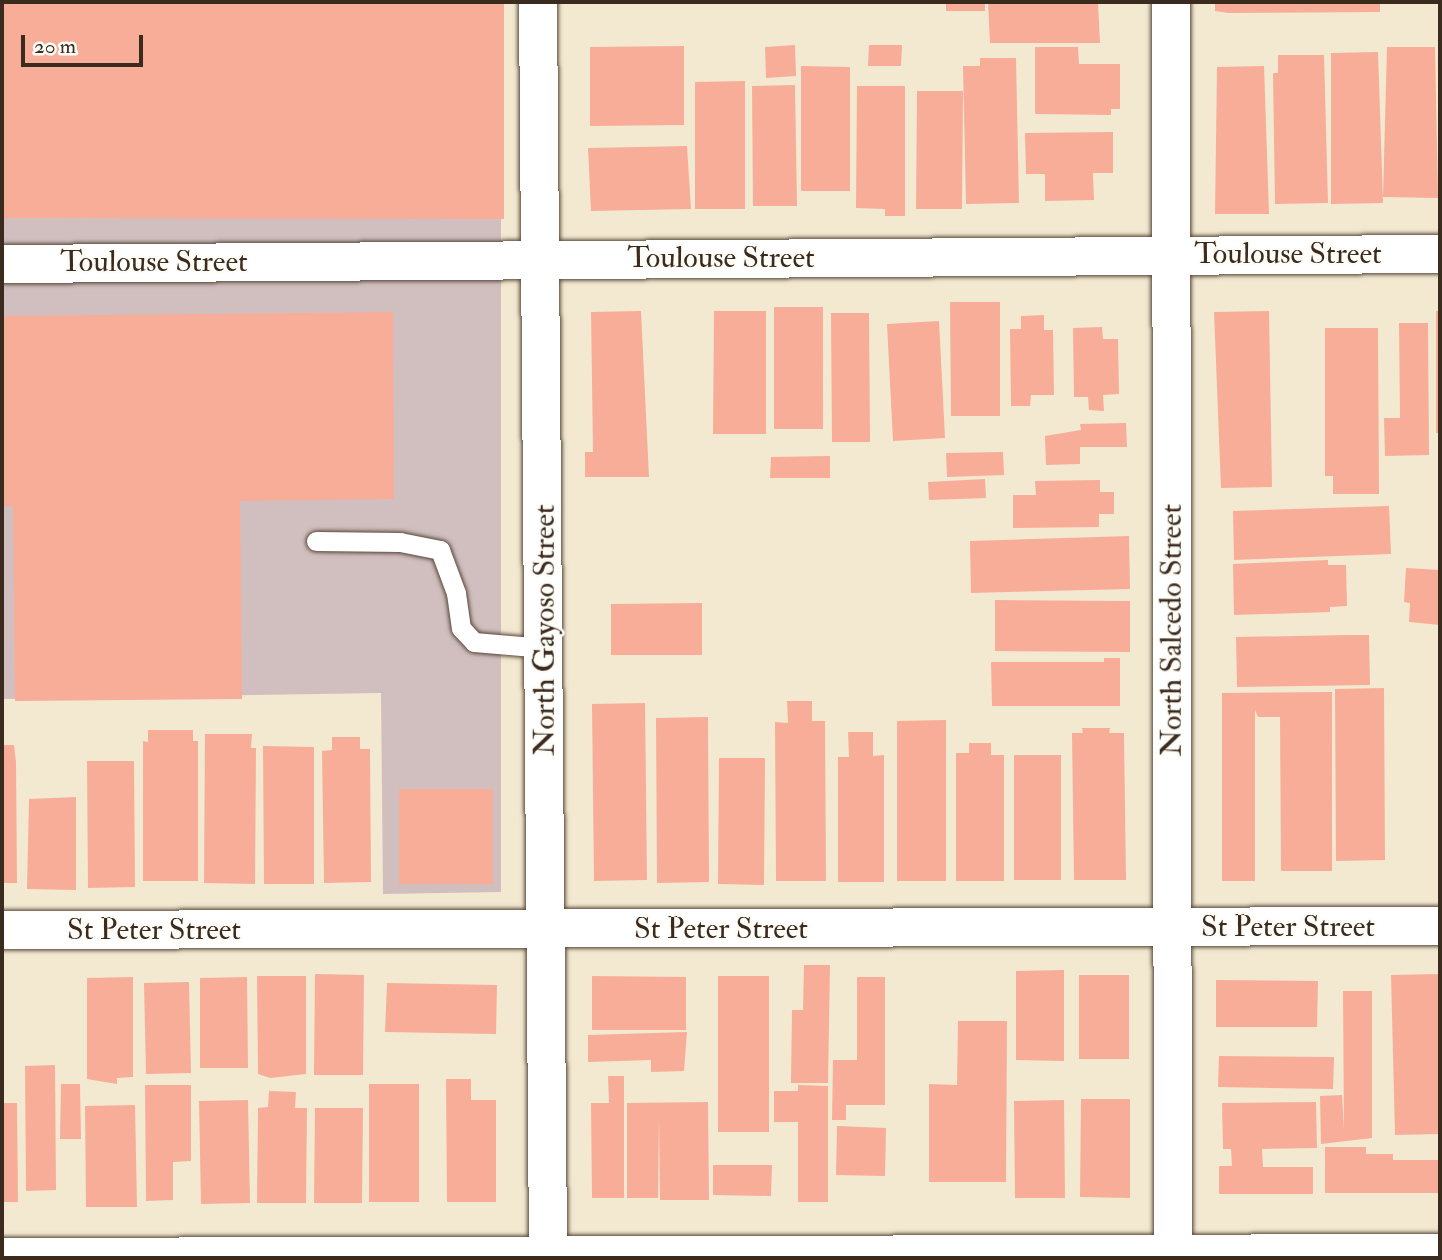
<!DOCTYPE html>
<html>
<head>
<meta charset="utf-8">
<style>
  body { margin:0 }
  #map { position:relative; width:1442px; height:1260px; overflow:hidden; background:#f3e9d1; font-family:"IM FELL Double Pica",serif }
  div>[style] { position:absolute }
  .industrial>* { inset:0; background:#d1bfbf }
  .building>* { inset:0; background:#f8ad98 }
  .roads { filter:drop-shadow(0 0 2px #574739) drop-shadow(0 0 2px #574739) }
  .service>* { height:19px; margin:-9.5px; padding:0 9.5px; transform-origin:9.5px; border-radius:9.5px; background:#fff }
  .minor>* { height:38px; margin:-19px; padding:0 19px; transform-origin:19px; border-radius:19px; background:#fff }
  .tertiary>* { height:38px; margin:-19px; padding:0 19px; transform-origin:19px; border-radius:19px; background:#fff }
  span { translate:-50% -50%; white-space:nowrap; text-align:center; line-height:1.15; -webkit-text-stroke:5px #fdfcf7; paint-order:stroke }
  .street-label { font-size:30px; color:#3b2a1e }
  .frame { position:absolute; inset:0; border:4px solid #3b2a1e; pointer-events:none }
  .scale { position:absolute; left:21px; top:35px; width:122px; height:32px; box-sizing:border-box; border:4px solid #3b2a1e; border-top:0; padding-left:9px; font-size:21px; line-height:24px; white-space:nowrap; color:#3b2a1e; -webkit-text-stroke:5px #fdfcf7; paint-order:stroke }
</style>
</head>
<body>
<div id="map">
  <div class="industrial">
    <div style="clip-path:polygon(2px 2px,501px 2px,501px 892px,383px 894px,381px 693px,2px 699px)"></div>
  </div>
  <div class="building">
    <div style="clip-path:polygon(2px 2px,504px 2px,504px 219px,2px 218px)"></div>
    <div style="clip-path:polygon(946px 2px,985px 2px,985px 11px,946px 11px)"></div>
    <div style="clip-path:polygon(988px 2px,1098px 2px,1100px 43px,990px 43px)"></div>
    <div style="clip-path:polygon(1215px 2px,1380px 2px,1380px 12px,1228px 13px,1215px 11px)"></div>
    <div style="clip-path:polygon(795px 45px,796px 76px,766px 78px,765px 47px)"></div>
    <div style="clip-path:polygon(869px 45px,902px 45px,901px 66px,868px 66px)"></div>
    <div style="clip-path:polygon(684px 46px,684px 125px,590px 126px,590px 47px)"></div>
    <div style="clip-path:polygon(1035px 47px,1078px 47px,1079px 64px,1120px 64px,1120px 109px,1111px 109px,1111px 115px,1035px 114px)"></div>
    <div style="clip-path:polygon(1387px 47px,1435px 47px,1438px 198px,1383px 197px)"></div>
    <div style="clip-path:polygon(1378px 52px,1383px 203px,1331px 204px,1331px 53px)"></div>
    <div style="clip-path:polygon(1278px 55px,1324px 55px,1328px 203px,1275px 204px,1273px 73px,1278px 73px)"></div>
    <div style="clip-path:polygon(980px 58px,1016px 58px,1019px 203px,966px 204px,963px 66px,980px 66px)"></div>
    <div style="clip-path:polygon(801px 66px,850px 67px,850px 191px,801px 191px)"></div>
    <div style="clip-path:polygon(1264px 66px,1269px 214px,1215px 214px,1217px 67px)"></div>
    <div style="clip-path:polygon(745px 81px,745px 209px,695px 209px,695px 82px)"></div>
    <div style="clip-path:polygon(795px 85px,797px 206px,753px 206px,752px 86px)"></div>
    <div style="clip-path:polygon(857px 86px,905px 86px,905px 216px,885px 216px,885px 209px,856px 208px)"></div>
    <div style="clip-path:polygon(917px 91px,963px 91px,962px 209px,916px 209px)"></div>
    <div style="clip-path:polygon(1113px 132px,1113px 173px,1093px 173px,1094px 200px,1045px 201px,1045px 174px,1026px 174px,1025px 133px)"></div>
    <div style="clip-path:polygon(687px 146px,691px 209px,591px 211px,588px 148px)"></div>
    <div style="clip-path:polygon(950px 302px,1000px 302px,1000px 416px,951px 416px)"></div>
    <div style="clip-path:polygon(774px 307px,823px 307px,823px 429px,774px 429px)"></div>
    <div style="clip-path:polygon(641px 311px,649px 477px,585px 477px,585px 452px,593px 452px,591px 312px)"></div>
    <div style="clip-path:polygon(714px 311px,766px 311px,766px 434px,713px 434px)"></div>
    <div style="clip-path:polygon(1269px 311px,1272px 487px,1221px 488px,1214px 312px)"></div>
    <div style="clip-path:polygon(1436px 311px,1440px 311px,1440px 433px,1436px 433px)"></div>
    <div style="clip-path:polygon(393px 312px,394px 499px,240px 501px,242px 699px,15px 701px,13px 506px,2px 506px,2px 316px)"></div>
    <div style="clip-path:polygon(831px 313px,869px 313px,870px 442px,832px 442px)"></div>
    <div style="clip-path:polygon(1044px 315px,1044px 330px,1053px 330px,1054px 395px,1031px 395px,1030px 406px,1011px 406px,1010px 329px,1021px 329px,1021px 316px)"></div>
    <div style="clip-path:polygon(939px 321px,945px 438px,893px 441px,887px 324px)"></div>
    <div style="clip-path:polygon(1399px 323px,1428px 323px,1429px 455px,1385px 456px,1384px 418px,1400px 418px)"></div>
    <div style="clip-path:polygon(1102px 327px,1103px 339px,1118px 339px,1119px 394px,1103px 395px,1104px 411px,1089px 410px,1088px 397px,1074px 397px,1073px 328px)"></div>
    <div style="clip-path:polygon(1325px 328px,1378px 328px,1379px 494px,1333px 494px,1333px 476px,1325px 476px)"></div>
    <div style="clip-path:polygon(1126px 423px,1127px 447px,1080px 447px,1080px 464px,1046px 465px,1045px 436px,1081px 430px,1080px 424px)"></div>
    <div style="clip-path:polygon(1003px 452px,1004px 475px,947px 477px,946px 453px)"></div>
    <div style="clip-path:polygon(830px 456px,830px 478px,770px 478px,771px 457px)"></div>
    <div style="clip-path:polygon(985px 479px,986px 498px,929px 500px,928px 482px)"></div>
    <div style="clip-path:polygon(1100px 480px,1100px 492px,1114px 492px,1114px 514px,1099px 514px,1099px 527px,1013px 528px,1013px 495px,1036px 495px,1035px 481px)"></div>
    <div style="clip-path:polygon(1389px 506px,1391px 554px,1234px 560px,1233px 511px)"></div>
    <div style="clip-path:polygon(1129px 536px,1130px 589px,971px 593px,970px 541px)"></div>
    <div style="clip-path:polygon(1328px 560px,1328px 565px,1346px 565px,1347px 606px,1330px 607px,1330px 612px,1234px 615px,1233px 564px)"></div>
    <div style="clip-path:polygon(1406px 568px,1440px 570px,1440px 625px,1409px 622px,1410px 603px,1404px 602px)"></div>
    <div style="clip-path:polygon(995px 600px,1130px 601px,1130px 652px,995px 651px)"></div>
    <div style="clip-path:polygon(702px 603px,702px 655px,611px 655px,611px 604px)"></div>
    <div style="clip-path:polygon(1349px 635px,1369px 635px,1370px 685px,1237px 687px,1236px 637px)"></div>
    <div style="clip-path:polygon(1104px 658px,1120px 658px,1120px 706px,992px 706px,991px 662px,1104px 662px)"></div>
    <div style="clip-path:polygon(1384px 688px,1385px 860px,1336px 861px,1335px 689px)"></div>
    <div style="clip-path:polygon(1332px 692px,1332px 871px,1281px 871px,1280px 717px,1258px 717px,1255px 710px,1255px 881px,1222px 881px,1222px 693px)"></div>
    <div style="clip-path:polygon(787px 701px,812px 701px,812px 721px,825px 721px,826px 881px,776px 881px,775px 722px,788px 723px)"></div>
    <div style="clip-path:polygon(645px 703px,647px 880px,594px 881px,592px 704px)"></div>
    <div style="clip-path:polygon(708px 717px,709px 882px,657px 883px,656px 718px)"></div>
    <div style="clip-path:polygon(946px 720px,946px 881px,897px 881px,897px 721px)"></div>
    <div style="clip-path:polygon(1082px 728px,1110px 728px,1109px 733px,1124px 733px,1126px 880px,1074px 880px,1072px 733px,1083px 733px)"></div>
    <div style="clip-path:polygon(148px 730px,193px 730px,193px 741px,198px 741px,198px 881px,143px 881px,143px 741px,148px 742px)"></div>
    <div style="clip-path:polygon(848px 732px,873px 732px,873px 756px,884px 755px,884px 882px,838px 882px,838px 757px,849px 757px)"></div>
    <div style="clip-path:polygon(205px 734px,252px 734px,251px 748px,256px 748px,255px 884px,204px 883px)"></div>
    <div style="clip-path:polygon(332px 737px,360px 737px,360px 749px,370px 749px,371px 882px,324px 883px,322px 751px,332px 750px)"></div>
    <div style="clip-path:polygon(969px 743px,991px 743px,991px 755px,1004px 755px,1004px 881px,956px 881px,956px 753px,969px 753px)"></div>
    <div style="clip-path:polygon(2px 745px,14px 745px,16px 762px,17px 883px,2px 883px)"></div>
    <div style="clip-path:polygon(263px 746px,314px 747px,314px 884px,264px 884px)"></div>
    <div style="clip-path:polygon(1014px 755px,1061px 755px,1061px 880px,1014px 880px)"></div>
    <div style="clip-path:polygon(719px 758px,765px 758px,764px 885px,718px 884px)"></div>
    <div style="clip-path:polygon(87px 761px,134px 761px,135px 887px,88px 888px)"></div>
    <div style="clip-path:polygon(399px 789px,493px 789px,493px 884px,399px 884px)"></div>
    <div style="clip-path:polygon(76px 797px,76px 890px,27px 889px,29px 799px)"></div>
    <div style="clip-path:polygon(804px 965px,830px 965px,828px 1083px,791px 1083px,792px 1010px,803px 1010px)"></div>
    <div style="clip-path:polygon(1064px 970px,1064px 1061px,1016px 1060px,1016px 971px)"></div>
    <div style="clip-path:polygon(315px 974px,364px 975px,363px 1075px,314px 1075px)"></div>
    <div style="clip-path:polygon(1440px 974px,1440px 1134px,1395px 1135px,1391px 975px)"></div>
    <div style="clip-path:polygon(1079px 975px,1129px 975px,1129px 1059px,1079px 1059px)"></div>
    <div style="clip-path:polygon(257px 976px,306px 976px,306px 1074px,270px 1078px,258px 1074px)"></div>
    <div style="clip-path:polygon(592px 976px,686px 977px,686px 1030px,592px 1030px)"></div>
    <div style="clip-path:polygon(718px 976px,769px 976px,769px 1132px,718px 1132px)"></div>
    <div style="clip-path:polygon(133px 977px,133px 1077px,117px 1078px,117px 1084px,87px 1079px,87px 978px)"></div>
    <div style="clip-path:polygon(247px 977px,248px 1068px,200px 1068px,200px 978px)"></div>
    <div style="clip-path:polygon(857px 977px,885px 977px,885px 1105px,846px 1105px,846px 1120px,832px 1120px,833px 1060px,857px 1060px)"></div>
    <div style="clip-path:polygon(1216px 980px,1318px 981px,1317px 1027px,1216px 1027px)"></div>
    <div style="clip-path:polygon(189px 982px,191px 1073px,146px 1074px,144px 983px)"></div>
    <div style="clip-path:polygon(387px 983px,497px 985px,496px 1034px,385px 1032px)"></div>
    <div style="clip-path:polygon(1343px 991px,1372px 991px,1372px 1138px,1321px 1144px,1320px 1096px,1342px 1095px,1344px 1130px)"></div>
    <div style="clip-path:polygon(958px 1021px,1007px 1021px,1006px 1182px,929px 1182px,929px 1084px,957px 1085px)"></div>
    <div style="clip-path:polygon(687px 1032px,684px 1071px,651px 1072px,651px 1060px,588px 1062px,588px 1035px)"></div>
    <div style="clip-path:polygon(1219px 1056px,1334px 1057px,1333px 1089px,1218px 1087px)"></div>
    <div style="clip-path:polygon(55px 1065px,56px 1190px,26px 1191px,25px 1066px)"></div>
    <div style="clip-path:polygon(608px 1076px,624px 1076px,624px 1198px,592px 1198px,591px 1103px,609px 1103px)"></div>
    <div style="clip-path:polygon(446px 1079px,471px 1079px,471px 1100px,496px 1100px,496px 1202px,447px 1202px)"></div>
    <div style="clip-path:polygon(61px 1084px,80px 1084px,81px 1139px,60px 1139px)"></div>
    <div style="clip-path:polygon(369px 1084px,419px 1084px,419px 1202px,369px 1202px)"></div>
    <div style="clip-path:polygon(145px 1085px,191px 1085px,191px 1161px,173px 1162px,173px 1200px,146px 1201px)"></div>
    <div style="clip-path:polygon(798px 1085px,828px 1086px,828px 1202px,798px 1202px,798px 1122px,774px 1122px,774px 1091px,798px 1091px)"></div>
    <div style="clip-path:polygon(269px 1091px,296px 1092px,295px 1108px,307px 1108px,306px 1203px,257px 1203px,258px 1108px,268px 1107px)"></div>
    <div style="clip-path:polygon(1081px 1099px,1130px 1099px,1130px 1198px,1080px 1197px)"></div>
    <div style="clip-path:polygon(248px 1100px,250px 1203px,201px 1204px,199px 1101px)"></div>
    <div style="clip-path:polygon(1064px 1100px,1065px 1198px,1015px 1198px,1014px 1101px)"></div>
    <div style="clip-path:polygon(708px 1102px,709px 1200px,660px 1200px,659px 1116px,658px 1198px,627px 1198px,627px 1103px)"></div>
    <div style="clip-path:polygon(1316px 1102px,1317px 1148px,1262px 1149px,1263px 1167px,1313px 1167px,1313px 1194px,1219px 1194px,1219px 1166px,1232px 1166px,1231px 1149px,1223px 1149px,1222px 1103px)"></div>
    <div style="clip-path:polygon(2px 1103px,17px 1103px,18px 1202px,2px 1202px)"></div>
    <div style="clip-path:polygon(135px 1105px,137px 1207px,86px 1207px,85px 1106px)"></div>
    <div style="clip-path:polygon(315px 1108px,363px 1108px,362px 1203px,314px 1203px)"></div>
    <div style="clip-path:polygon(837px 1126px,886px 1128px,885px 1176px,836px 1175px)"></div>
    <div style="clip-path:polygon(1325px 1147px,1366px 1147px,1366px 1154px,1393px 1154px,1393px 1160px,1440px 1160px,1440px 1193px,1325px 1193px)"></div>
    <div style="clip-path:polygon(713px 1165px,772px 1165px,771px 1196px,713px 1195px)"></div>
  </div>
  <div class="roads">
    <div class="service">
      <div style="left:316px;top:541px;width:84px;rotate:0.7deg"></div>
      <div style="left:400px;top:542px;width:41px;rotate:11.3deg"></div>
      <div style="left:440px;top:550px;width:46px;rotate:69.6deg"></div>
      <div style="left:456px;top:593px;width:35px;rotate:82deg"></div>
      <div style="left:461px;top:628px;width:19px;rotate:47deg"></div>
      <div style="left:474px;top:642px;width:71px;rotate:4.8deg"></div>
    </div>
    <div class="minor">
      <div style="left:538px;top:2px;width:1256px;rotate:89.54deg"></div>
      <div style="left:1171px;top:2px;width:1256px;rotate:89.91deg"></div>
      <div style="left:2px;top:264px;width:1438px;rotate:-0.4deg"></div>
      <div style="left:2px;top:930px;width:1438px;rotate:-0.16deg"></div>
    </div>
    <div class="tertiary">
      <div style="left:2px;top:1257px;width:1438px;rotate:-0.16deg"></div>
    </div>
  </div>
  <div class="street-label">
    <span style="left:1288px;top:254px">Toulouse Street</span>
    <span style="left:721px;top:258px">Toulouse Street</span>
    <span style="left:154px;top:262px">Toulouse Street</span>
    <span style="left:545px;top:630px;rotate:-90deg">North Gayoso Street</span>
    <span style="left:1172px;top:630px;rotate:-90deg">North Salcedo Street</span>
    <span style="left:1288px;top:927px">St Peter Street</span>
    <span style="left:721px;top:929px">St Peter Street</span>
    <span style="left:154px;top:930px">St Peter Street</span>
  </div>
  <div class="frame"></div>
  <div class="scale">20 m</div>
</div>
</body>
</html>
